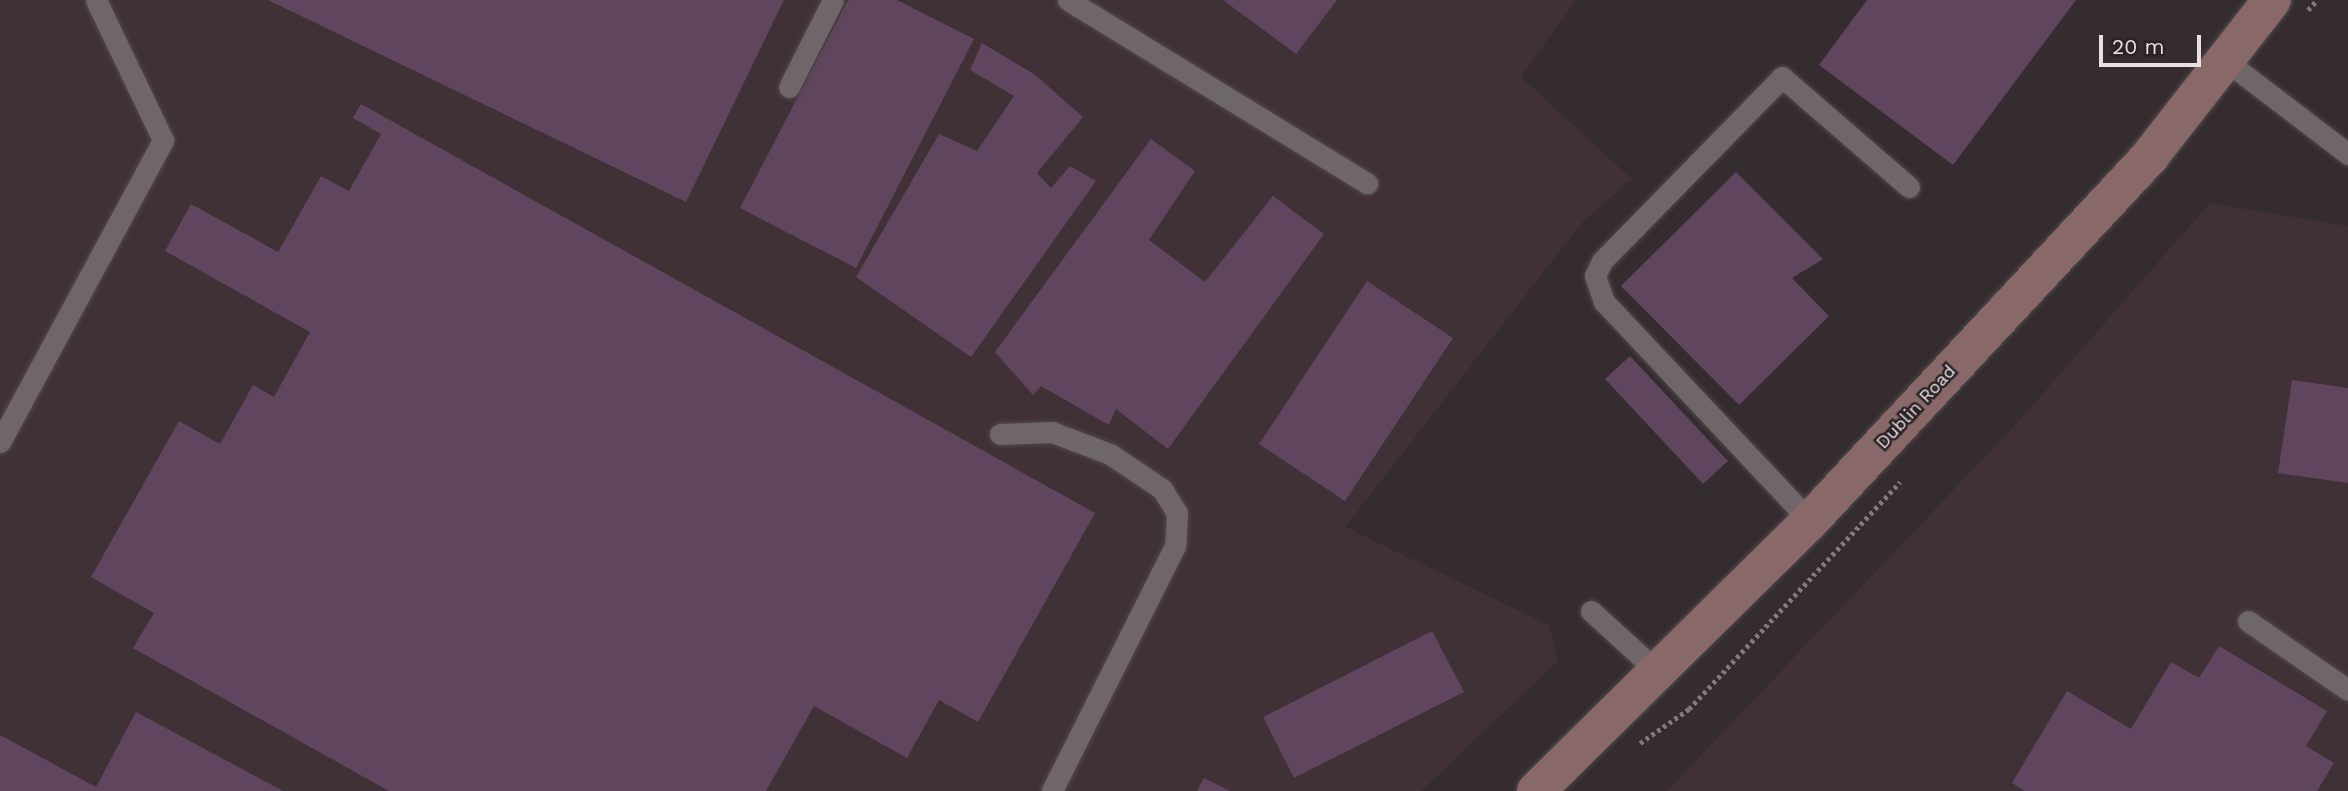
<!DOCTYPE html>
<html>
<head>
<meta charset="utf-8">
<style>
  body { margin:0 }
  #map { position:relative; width:2348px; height:791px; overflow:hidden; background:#342c2e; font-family:"Work Sans",sans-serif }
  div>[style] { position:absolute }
  .built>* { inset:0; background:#403137 }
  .building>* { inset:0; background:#5f455d }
  .path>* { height:4.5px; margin-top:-2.25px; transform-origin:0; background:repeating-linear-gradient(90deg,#827a7c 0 3.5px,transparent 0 7px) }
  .roads { filter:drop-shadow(0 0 2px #50494c) drop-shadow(0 0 2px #50494c) }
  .service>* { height:21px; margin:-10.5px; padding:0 10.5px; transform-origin:10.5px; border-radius:10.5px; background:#6f6669 }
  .secondary>* { height:38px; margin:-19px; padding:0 19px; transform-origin:19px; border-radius:19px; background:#89686a }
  span { translate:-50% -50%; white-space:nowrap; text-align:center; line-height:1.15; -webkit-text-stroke:5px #2a2225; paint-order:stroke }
  .street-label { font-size:18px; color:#e7e1e3 }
  .scale { position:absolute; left:2099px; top:35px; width:102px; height:32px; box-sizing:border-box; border:4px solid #e7e1e3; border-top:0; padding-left:9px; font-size:21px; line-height:24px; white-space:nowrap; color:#e7e1e3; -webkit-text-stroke:5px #2a2225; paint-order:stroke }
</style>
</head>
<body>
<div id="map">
  <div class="built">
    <div style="clip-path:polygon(0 0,1576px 0,1521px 77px,1632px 179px,1584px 220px,1345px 527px,1549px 625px,1558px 661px,1421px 791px,0 791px)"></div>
    <div style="clip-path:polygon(2210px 203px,2348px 226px,2348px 791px,1667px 791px,2018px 422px)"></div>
  </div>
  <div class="building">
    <div style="clip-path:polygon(268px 0,784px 0,686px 202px)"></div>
    <div style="clip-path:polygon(848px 0,897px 0,974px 39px,856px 268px,740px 208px)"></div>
    <div style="clip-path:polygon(1223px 0,1337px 0,1296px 54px)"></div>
    <div style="clip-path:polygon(1867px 0,2076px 0,1953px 165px,1819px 65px)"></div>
    <div style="clip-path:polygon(982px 43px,1034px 74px,1083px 117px,1037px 173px,1051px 188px,1070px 166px,1096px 181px,971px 357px,856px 277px,939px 134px,977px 151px,1014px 96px,970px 70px)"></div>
    <div style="clip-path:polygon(361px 104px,1095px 513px,978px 722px,939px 700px,907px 758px,814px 706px,766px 791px,389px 791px,133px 648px,154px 613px,91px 577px,179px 421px,220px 444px,253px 385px,274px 397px,310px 332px,165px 251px,191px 204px,278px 252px,321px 176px,349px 191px,381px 134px,353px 118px)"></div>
    <div style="clip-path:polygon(1151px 139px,1195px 171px,1149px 240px,1205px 282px,1273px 196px,1324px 234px,1168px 449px,1116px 409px,1109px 425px,1041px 386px,1033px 395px,995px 352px)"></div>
    <div style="clip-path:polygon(1736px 172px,1823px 259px,1792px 278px,1829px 316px,1739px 405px,1621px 286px)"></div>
    <div style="clip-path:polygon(1367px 281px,1453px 338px,1345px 501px,1259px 444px)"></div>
    <div style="clip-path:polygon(1630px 356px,1728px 461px,1703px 484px,1605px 379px)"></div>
    <div style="clip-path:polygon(2292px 380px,2348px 388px,2348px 483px,2278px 473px)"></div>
    <div style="clip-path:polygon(1432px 631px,1464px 692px,1294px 778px,1263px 717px)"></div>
    <div style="clip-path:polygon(2219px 646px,2327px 711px,2306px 746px,2334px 763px,2317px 791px,2025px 791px,2012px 783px,2067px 691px,2131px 729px,2171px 662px,2199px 678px)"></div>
    <div style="clip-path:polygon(136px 712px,283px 791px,0 791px,0 735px,96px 787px)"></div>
    <div style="clip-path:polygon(1204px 778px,1230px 791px,1197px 791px)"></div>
  </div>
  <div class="path">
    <div style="left:2308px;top:10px;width:13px;rotate:-48deg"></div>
    <div style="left:1640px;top:743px;width:60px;rotate:-34.8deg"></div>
    <div style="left:1689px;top:709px;width:310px;rotate:-47.1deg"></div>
  </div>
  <div class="roads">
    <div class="service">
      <div style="left:1068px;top:0;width:351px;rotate:31.5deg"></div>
      <div style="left:2225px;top:60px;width:155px;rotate:37.4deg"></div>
      <div style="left:789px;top:87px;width:97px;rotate:-63.2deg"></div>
      <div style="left:1000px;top:434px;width:52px;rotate:-2.2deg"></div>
      <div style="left:1052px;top:432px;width:62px;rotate:20.8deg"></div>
      <div style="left:1110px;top:454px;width:63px;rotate:33.9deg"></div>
      <div style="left:1162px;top:489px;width:28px;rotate:58deg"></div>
      <div style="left:1177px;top:513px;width:33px;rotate:93deg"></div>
      <div style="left:1175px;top:546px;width:274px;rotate:116.7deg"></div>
      <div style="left:0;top:442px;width:343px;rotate:-61.6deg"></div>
      <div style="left:163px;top:140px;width:155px;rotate:-115.6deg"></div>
      <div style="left:1810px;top:521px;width:301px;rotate:-133.2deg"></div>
      <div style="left:1604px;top:302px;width:28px;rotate:-109deg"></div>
      <div style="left:1595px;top:276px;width:17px;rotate:-65deg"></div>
      <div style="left:1602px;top:261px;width:257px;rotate:-45.6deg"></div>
      <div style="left:1782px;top:77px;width:168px;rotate:40.9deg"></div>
      <div style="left:1591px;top:611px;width:91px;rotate:42.3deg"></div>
      <div style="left:2248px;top:621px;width:121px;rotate:34.6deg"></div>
    </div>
    <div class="secondary">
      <div style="left:1536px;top:791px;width:385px;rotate:-44.6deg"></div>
      <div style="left:1810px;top:521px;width:499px;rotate:-47deg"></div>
      <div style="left:2150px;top:156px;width:198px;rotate:-52deg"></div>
    </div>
  </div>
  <div class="street-label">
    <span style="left:1916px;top:407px;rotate:-47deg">Dublin Road</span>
  </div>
  <div class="scale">20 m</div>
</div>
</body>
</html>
